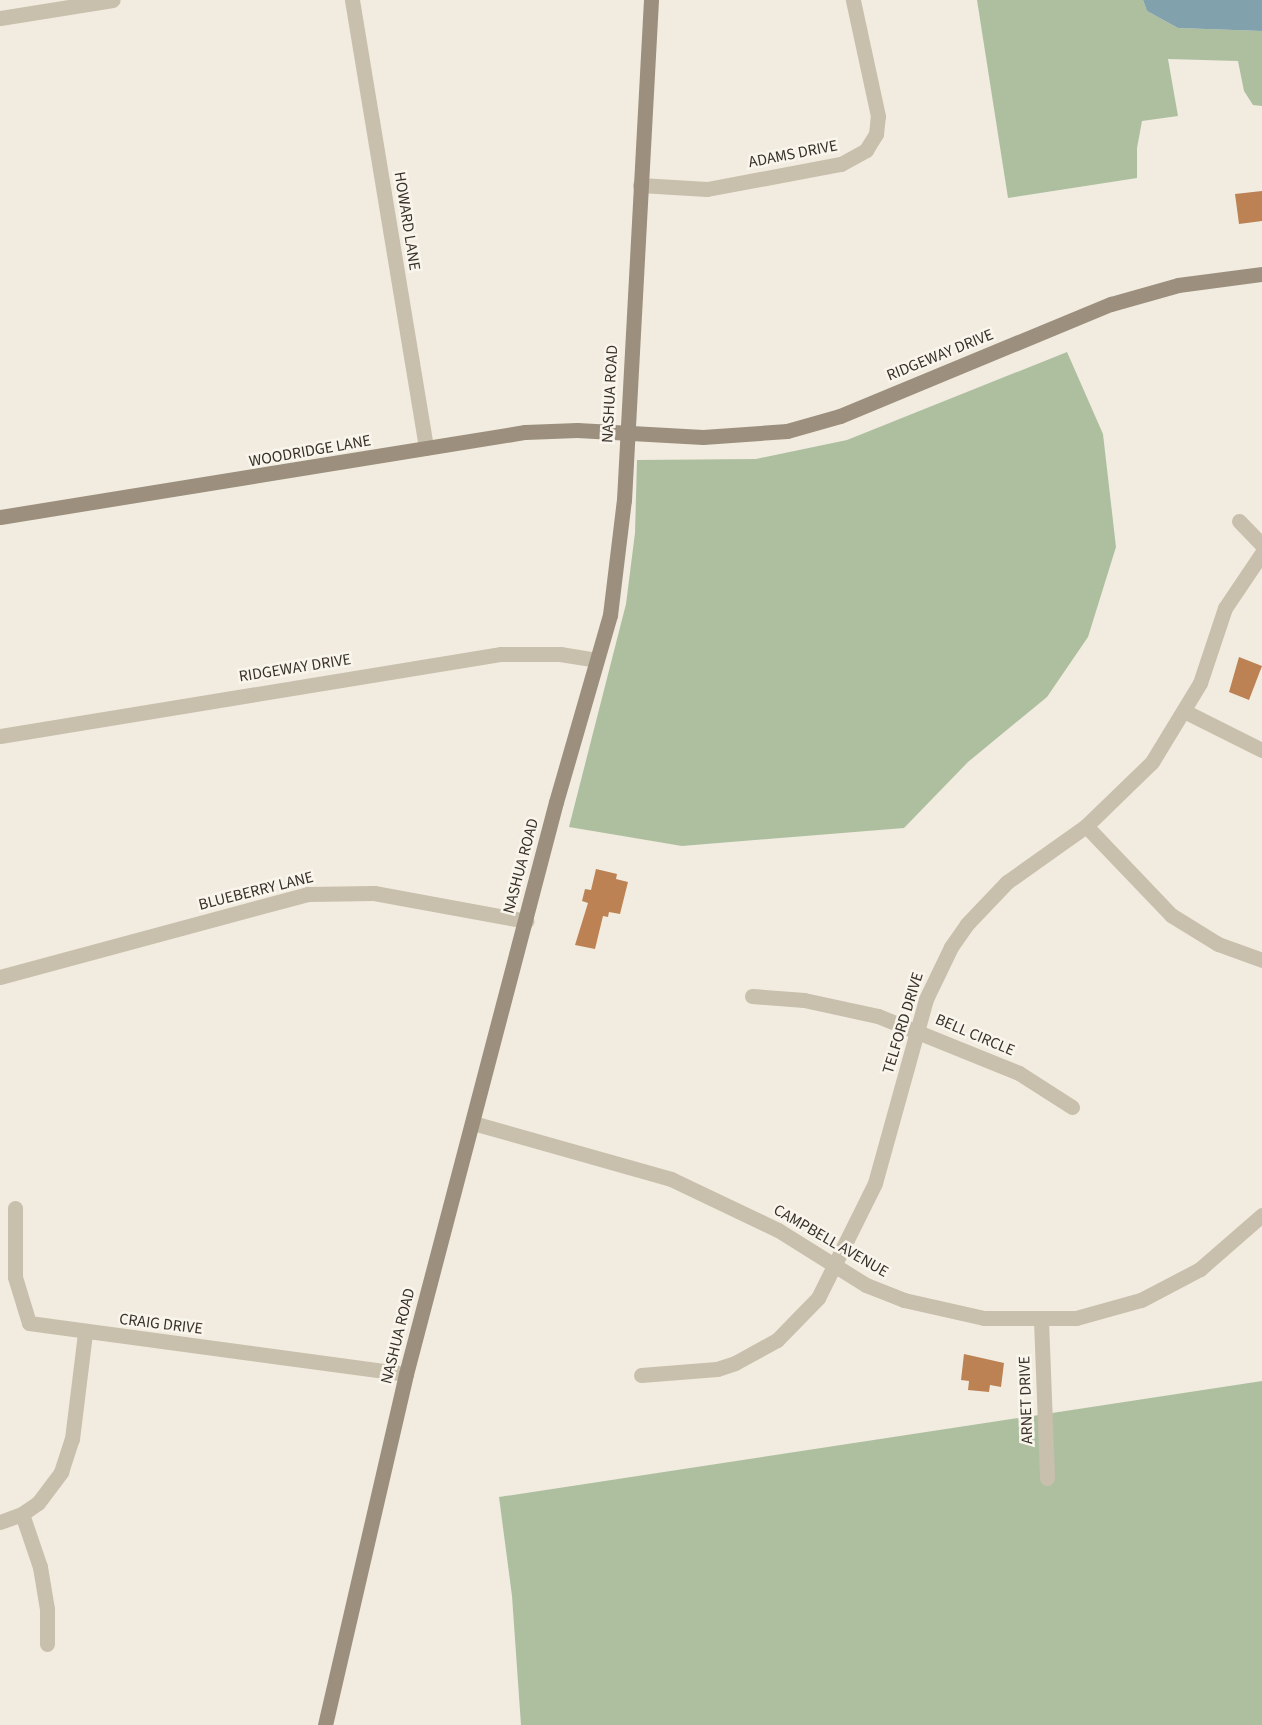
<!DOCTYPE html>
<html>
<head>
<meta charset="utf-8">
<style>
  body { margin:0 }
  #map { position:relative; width:1262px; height:1725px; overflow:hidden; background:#f1ecdf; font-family:"Source Sans 3",sans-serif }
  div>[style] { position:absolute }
  .green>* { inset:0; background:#aebfa0 }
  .water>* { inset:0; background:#81a1ac }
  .building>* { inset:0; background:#bc8253 }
  .street>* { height:15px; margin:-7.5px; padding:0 7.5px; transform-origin:7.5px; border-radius:7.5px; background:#c8bfac }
  .secondary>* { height:15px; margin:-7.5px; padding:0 7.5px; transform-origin:7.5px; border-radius:7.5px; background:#9c8f7e }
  span { translate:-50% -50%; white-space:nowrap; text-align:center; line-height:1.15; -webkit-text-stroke:5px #f9f5ec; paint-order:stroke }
  .street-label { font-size:16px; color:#37312a }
</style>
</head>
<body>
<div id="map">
  <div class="green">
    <div style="clip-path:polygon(977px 0,1143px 0,1147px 11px,1178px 28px,1262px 31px,1262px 106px,1253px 105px,1244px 91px,1238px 61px,1168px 59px,1178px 116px,1142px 121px,1137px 148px,1137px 178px,1008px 198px)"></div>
    <div style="clip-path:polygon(1067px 352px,1103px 434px,1116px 547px,1088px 637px,1047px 697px,968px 762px,904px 828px,682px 846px,569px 827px,626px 604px,635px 533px,637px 460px,756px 459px,847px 440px)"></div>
    <div style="clip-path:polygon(1262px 1381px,1262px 1725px,521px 1725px,512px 1596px,499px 1497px)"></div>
  </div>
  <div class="water">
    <div style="clip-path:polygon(1143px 0,1262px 0,1262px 31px,1178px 28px,1147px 11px)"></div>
  </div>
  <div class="building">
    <div style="clip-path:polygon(1262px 191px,1262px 221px,1239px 224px,1235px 194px)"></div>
    <div style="clip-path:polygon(1239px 657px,1262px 666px,1249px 700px,1229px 692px)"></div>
    <div style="clip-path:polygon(596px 869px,617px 874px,616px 879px,628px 882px,620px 914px,609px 912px,608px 917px,603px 916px,595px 949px,575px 945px,588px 903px,582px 901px,585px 889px,591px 890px)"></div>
    <div style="clip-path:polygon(964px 1354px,1004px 1363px,1001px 1387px,990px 1385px,989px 1392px,968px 1390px,969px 1381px,961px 1380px)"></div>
  </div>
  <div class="street">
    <div style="left:352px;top:0;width:454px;rotate:80.6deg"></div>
    <div style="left:0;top:18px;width:114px;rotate:-9.1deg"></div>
    <div style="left:640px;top:185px;width:67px;rotate:3.4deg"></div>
    <div style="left:707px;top:189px;width:136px;rotate:-10.6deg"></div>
    <div style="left:841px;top:164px;width:29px;rotate:-29deg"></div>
    <div style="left:866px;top:150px;width:19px;rotate:-58deg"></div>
    <div style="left:876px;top:134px;width:18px;rotate:-84deg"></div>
    <div style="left:878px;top:116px;width:119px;rotate:-102.2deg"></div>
    <div style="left:1239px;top:521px;width:33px;rotate:46deg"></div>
    <div style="left:1186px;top:712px;width:85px;rotate:26.6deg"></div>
    <div style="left:0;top:736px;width:508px;rotate:-9.3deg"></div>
    <div style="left:501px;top:654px;width:59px"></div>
    <div style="left:560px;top:654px;width:37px;rotate:9deg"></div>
    <div style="left:1086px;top:826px;width:123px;rotate:46.3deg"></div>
    <div style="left:1171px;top:915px;width:55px;rotate:31.7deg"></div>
    <div style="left:1218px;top:944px;width:47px;rotate:20deg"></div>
    <div style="left:0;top:977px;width:319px;rotate:-15.1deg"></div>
    <div style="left:308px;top:894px;width:66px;rotate:-0.9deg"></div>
    <div style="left:374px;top:893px;width:155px;rotate:10.4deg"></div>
    <div style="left:752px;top:996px;width:52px;rotate:4.4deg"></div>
    <div style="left:804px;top:1000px;width:76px;rotate:12.2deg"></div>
    <div style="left:878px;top:1016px;width:152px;rotate:22deg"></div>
    <div style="left:1019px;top:1073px;width:63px;rotate:32.7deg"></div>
    <div style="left:473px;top:1123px;width:206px;rotate:15.8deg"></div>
    <div style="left:671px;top:1179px;width:119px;rotate:25.5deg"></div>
    <div style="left:778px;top:1230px;width:104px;rotate:32deg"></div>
    <div style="left:866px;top:1285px;width:41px;rotate:21.5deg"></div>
    <div style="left:904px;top:1300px;width:82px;rotate:12.7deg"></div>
    <div style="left:984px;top:1318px;width:92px"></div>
    <div style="left:1076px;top:1318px;width:67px;rotate:-15.5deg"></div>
    <div style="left:1141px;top:1300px;width:67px;rotate:-27.7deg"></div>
    <div style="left:1200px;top:1269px;width:82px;rotate:-41.1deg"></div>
    <div style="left:15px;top:1208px;width:69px;rotate:90deg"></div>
    <div style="left:15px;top:1277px;width:48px;rotate:73.1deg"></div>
    <div style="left:29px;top:1323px;width:380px;rotate:7.7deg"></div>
    <div style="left:1041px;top:1320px;width:158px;rotate:87.8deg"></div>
    <div style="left:641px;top:1375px;width:76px;rotate:-4.5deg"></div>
    <div style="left:717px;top:1369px;width:19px;rotate:-18deg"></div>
    <div style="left:735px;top:1363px;width:48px;rotate:-28.7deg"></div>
    <div style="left:777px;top:1340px;width:59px;rotate:-45.7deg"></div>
    <div style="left:818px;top:1298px;width:128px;rotate:-63.6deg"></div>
    <div style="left:875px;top:1183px;width:191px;rotate:-74.5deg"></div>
    <div style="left:926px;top:999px;width:58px;rotate:-64.3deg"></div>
    <div style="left:951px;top:947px;width:28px;rotate:-55deg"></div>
    <div style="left:967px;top:924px;width:58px;rotate:-46.4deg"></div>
    <div style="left:1007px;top:882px;width:97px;rotate:-35.3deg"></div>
    <div style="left:1086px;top:826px;width:92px;rotate:-44.1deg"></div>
    <div style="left:1152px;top:762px;width:92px;rotate:-58.7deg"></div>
    <div style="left:1200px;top:683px;width:79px;rotate:-71.6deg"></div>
    <div style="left:1225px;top:608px;width:66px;rotate:-56.1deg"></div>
    <div style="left:22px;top:1514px;width:56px;rotate:71.2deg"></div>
    <div style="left:40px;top:1567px;width:43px;rotate:80.5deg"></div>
    <div style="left:47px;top:1609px;width:35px;rotate:90deg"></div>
    <div style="left:0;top:1522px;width:23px;rotate:-20deg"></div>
    <div style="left:22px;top:1514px;width:19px;rotate:-35deg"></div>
    <div style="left:38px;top:1503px;width:39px;rotate:-53deg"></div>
    <div style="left:61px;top:1472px;width:35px;rotate:-72deg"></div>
    <div style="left:72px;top:1439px;width:107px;rotate:-83deg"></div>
  </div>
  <div class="secondary">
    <div style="left:0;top:517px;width:532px;rotate:-9.2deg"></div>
    <div style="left:525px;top:432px;width:52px;rotate:-2.2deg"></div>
    <div style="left:577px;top:430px;width:126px;rotate:3.2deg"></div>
    <div style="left:703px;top:437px;width:84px;rotate:-4.1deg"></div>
    <div style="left:787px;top:431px;width:55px;rotate:-15.8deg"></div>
    <div style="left:840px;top:416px;width:293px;rotate:-22.5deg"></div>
    <div style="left:1111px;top:304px;width:70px;rotate:-15.8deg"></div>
    <div style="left:1178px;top:285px;width:85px;rotate:-7.5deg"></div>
    <div style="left:325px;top:1725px;width:360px;rotate:-77deg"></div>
    <div style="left:406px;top:1374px;width:591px;rotate:-75.31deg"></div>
    <div style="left:556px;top:802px;width:195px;rotate:-73.9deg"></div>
    <div style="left:610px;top:615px;width:116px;rotate:-83.1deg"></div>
    <div style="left:624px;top:500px;width:501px;rotate:-86.91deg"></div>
  </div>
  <div class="street-label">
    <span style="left:793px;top:154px;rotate:-11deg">ADAMS DRIVE</span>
    <span style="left:407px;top:221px;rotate:81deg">HOWARD LANE</span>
    <span style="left:940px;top:355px;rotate:-22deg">RIDGEWAY DRIVE</span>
    <span style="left:610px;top:394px;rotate:-87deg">NASHUA ROAD</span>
    <span style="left:310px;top:451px;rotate:-10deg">WOODRIDGE LANE</span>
    <span style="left:295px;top:668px;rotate:-9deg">RIDGEWAY DRIVE</span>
    <span style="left:521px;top:866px;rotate:-75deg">NASHUA ROAD</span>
    <span style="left:256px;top:891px;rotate:-14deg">BLUEBERRY LANE</span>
    <span style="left:903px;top:1023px;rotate:-73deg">TELFORD DRIVE</span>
    <span style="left:975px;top:1035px;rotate:23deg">BELL CIRCLE</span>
    <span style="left:831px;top:1241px;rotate:30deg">CAMPBELL AVENUE</span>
    <span style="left:161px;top:1324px;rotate:7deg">CRAIG DRIVE</span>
    <span style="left:398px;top:1336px;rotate:-76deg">NASHUA ROAD</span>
    <span style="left:1026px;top:1400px;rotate:-92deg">ARNET DRIVE</span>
  </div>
</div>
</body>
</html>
